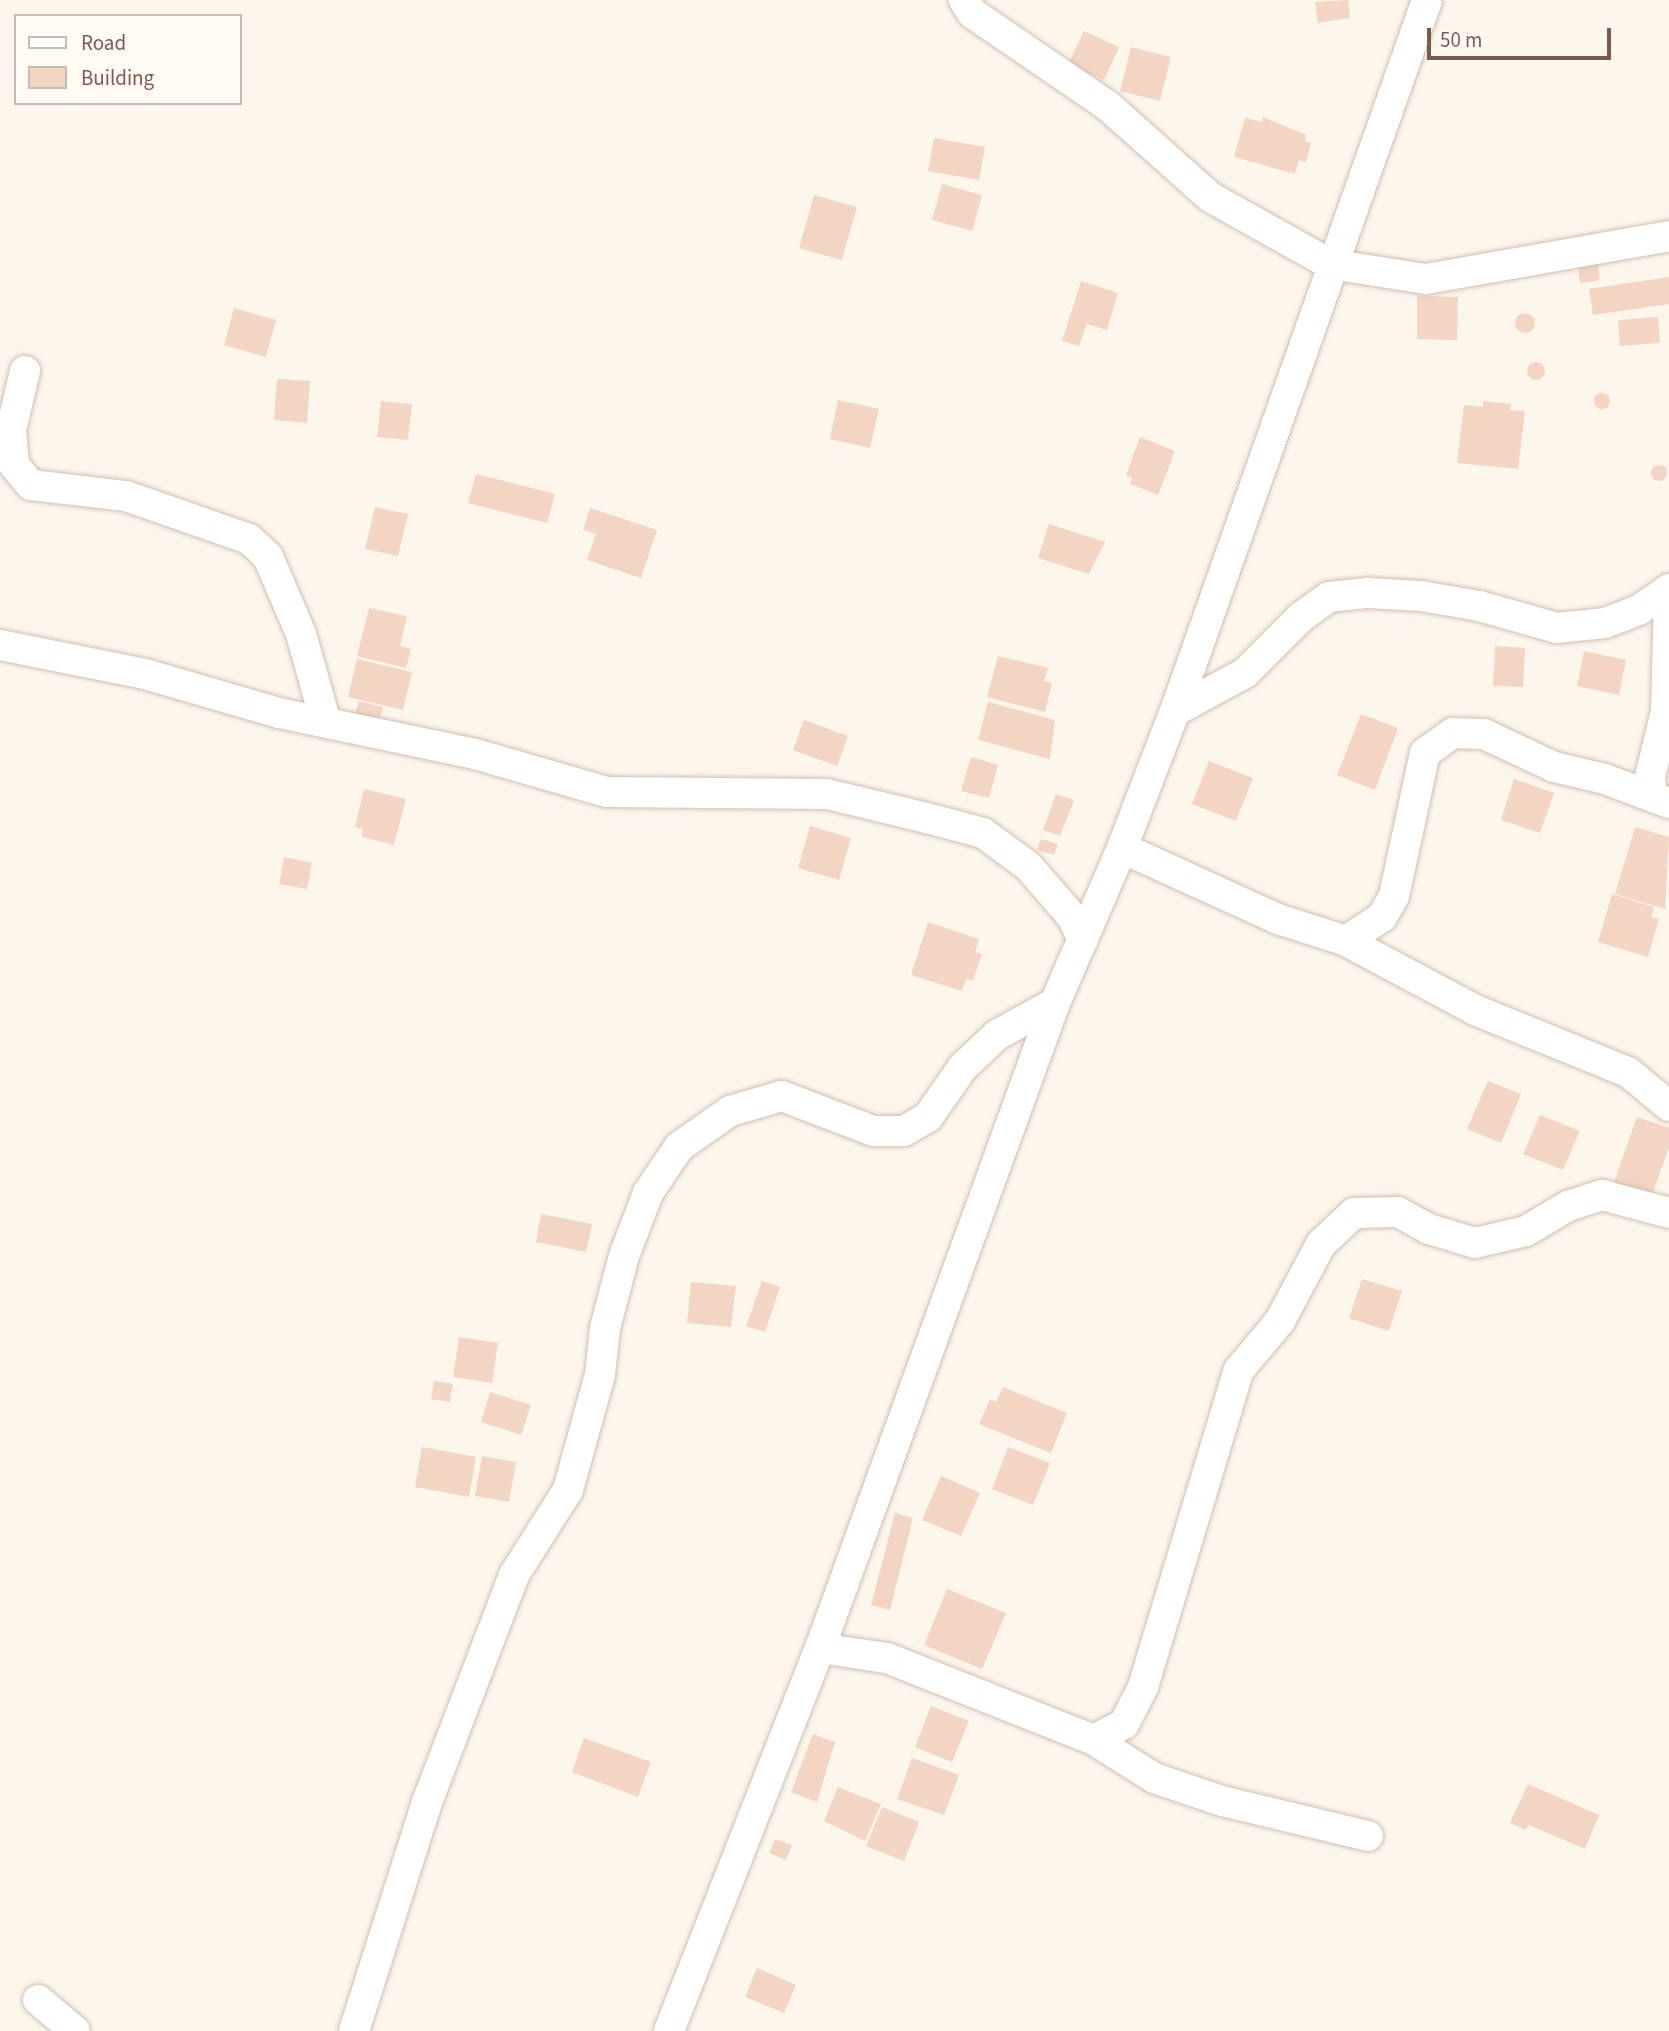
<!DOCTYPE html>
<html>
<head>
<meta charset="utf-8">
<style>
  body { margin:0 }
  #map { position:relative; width:1669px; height:2031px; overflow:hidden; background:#fdf6ec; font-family:"Source Sans 3",sans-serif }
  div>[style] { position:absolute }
  .building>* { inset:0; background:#f3d5c3 }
  .round { border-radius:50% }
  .roads { filter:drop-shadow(0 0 2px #d1beb0) drop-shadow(0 0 2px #d1beb0) }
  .minor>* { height:30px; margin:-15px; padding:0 15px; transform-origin:15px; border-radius:15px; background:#fff }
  span { translate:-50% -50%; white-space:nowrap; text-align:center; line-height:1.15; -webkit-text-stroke:7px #fffaf3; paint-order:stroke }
  .legend { position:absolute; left:14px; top:14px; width:228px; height:91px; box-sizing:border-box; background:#fffaf3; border:2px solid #cabbb1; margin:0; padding:9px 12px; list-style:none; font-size:21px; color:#7a5c4d }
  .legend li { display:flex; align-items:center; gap:14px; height:35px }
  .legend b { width:35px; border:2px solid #cabbb1 }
  .scale { position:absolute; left:1427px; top:28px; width:184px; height:32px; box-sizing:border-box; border:4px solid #7a5c4d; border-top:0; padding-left:9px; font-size:21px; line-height:24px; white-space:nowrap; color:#7a5c4d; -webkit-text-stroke:5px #fffaf3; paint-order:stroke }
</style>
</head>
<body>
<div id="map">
  <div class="building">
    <div style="clip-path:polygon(1348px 0,1350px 18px,1318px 23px,1315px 2px)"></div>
    <div style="clip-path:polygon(1084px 31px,1119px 47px,1104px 80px,1068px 64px)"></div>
    <div style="clip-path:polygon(1131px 47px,1171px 57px,1160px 101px,1120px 91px)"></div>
    <div style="clip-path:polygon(1263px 117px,1306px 135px,1305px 141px,1311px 143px,1306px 162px,1299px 160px,1295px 174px,1234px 157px,1245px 118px,1262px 122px)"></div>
    <div style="clip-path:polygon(934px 138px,985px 147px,979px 180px,928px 171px)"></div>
    <div style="clip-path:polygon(942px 184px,982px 195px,972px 231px,932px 220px)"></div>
    <div style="clip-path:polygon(814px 195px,857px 207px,842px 260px,799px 248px)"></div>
    <div style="clip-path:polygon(1598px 262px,1600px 280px,1580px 283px,1578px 266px)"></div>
    <div style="clip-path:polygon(1669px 277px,1669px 304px,1593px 315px,1589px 289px)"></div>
    <div style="clip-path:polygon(1081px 281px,1118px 293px,1107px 330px,1087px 324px,1079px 346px,1062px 341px)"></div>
    <div style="clip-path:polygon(1417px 296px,1458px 297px,1457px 340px,1417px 339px)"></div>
    <div style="clip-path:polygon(234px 308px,276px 320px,266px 357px,224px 345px)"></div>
    <div class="round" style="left:1515px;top:313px;width:20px;height:20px"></div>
    <div style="clip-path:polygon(1658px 317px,1660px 343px,1620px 346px,1618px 320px)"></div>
    <div class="round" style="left:1527px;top:362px;width:18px;height:18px"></div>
    <div style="clip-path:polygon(277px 379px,310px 381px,307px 423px,274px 420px)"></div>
    <div class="round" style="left:1594px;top:393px;width:16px;height:16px"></div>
    <div style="clip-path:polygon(838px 400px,879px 409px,870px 448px,830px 439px)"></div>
    <div style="clip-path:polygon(381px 401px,412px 404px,408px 440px,377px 437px)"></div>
    <div style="clip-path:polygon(1483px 401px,1511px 404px,1510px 410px,1525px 411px,1518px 469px,1457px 463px,1464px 405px,1483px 407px)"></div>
    <div style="clip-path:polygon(1140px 437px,1175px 451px,1158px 495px,1130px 484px,1132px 478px,1126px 475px)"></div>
    <div class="round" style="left:1651px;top:465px;width:16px;height:16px"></div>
    <div style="clip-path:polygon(476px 474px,555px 494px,547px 523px,468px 503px)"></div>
    <div style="clip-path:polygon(375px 507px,408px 514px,398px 556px,365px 549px)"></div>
    <div style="clip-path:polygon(590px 508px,657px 530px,641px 578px,587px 560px,596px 534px,583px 530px)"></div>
    <div style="clip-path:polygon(1049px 524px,1105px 542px,1089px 574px,1038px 558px)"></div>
    <div style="clip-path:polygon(369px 608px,407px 616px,400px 646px,411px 649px,406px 668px,357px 656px)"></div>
    <div style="clip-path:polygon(1495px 646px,1525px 648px,1523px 687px,1493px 686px)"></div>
    <div style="clip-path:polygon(1584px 651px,1626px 660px,1619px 695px,1577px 686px)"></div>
    <div style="clip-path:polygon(998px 656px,1048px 668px,1044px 681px,1052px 683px,1045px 712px,987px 697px)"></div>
    <div style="clip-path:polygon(357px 659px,412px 672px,403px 710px,348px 697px)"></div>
    <div style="clip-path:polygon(359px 701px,383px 707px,379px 721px,355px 715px)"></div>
    <div style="clip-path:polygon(988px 702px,1055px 720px,1050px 759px,978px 740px)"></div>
    <div style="clip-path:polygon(1361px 714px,1398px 728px,1375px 790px,1337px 775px)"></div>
    <div style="clip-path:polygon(804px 720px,848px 736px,837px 766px,793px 750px)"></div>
    <div style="clip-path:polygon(971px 757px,998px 765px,989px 798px,961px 791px)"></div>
    <div style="clip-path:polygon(1209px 761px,1253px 778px,1236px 821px,1192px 804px)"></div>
    <div style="clip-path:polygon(1514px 779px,1554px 793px,1540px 833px,1501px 820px)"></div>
    <div style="clip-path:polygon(364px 789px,406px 799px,394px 845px,362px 837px,363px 829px,355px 827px)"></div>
    <div style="clip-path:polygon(1056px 794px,1074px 800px,1060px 836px,1043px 830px)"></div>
    <div style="clip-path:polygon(810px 826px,851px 838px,839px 880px,798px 868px)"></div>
    <div style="clip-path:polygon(1635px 827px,1669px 837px,1665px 909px,1615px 894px)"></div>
    <div style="clip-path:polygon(1041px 839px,1058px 844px,1054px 855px,1037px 850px)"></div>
    <div style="clip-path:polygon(284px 857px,312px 863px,307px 889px,279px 884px)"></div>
    <div style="clip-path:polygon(1612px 894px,1654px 907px,1651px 917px,1659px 919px,1648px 957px,1598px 942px)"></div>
    <div style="clip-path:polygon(928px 922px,979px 939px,975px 952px,982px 954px,973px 981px,966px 979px,962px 991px,911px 975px)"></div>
    <div style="clip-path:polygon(1488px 1081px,1521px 1094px,1501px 1143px,1467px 1129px)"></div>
    <div style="clip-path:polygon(1540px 1115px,1580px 1131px,1563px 1170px,1523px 1154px)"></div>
    <div style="clip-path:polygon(1637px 1117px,1669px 1128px,1669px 1148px,1652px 1195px,1614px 1182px)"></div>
    <div style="clip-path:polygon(541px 1214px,592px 1224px,586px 1252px,536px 1242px)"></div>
    <div style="clip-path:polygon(1362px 1279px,1402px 1291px,1389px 1331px,1349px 1318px)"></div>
    <div style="clip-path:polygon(762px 1281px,780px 1287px,765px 1332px,746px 1326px)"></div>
    <div style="clip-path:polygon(691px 1282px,736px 1286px,731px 1327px,687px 1323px)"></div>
    <div style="clip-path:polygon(459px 1337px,498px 1343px,492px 1383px,453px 1377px)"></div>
    <div style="clip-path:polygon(434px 1381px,453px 1384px,450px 1402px,431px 1399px)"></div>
    <div style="clip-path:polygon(1003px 1387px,1067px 1413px,1051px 1453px,979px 1424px,990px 1399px,996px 1402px)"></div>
    <div style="clip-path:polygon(490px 1392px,531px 1405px,521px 1435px,481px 1422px)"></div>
    <div style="clip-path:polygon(422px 1447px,476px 1457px,469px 1497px,415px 1487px)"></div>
    <div style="clip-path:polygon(1008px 1447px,1050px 1463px,1033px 1505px,992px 1489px)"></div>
    <div style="clip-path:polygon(482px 1456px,516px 1462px,509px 1502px,475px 1496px)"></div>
    <div style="clip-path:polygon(941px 1476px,980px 1493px,961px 1536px,922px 1520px)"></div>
    <div style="clip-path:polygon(895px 1513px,913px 1518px,890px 1610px,871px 1605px)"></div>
    <div style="clip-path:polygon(947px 1589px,1006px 1613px,982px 1669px,924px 1645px)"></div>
    <div style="clip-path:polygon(931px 1706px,969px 1721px,952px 1762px,915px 1747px)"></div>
    <div style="clip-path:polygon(813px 1734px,835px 1742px,817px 1802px,791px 1792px)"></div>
    <div style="clip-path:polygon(584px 1738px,651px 1762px,638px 1797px,572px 1772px)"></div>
    <div style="clip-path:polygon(912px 1758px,959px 1775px,944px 1815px,897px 1799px)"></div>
    <div style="clip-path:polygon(1528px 1784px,1599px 1815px,1585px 1849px,1529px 1825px,1526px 1830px,1510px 1823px)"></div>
    <div style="clip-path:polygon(838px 1787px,881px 1804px,865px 1841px,824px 1821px)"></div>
    <div style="clip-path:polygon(882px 1807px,919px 1822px,904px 1861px,866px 1846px)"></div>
    <div style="clip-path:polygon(775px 1839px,792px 1845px,786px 1860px,769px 1853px)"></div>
    <div style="clip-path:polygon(757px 1968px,796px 1985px,784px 2013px,745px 1997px)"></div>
  </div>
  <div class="roads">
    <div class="minor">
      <div style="left:964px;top:0;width:15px;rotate:58deg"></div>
      <div style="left:972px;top:13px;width:165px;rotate:34.4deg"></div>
      <div style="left:1108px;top:106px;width:137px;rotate:41.7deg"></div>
      <div style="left:1210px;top:197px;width:137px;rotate:29.2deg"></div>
      <div style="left:1330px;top:264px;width:97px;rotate:8.9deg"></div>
      <div style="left:1426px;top:279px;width:247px;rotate:-10deg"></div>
      <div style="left:25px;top:371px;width:61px;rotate:103.3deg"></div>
      <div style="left:11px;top:430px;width:35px;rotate:85deg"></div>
      <div style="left:14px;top:465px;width:26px;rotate:50deg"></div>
      <div style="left:31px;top:485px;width:96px;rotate:6.6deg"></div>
      <div style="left:126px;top:496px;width:130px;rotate:19.3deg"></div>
      <div style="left:249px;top:539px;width:26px;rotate:43deg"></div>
      <div style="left:268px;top:557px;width:84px;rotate:66.8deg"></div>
      <div style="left:301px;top:634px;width:92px;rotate:74.3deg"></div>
      <div style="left:0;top:645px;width:148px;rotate:11.3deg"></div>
      <div style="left:145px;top:674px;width:140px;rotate:16.2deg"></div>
      <div style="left:279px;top:713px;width:200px;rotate:11.8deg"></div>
      <div style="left:475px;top:754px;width:137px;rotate:16.1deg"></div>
      <div style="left:607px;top:792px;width:220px;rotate:0.5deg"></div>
      <div style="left:827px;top:794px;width:103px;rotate:13.5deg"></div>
      <div style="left:927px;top:818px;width:58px;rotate:15deg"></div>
      <div style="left:983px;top:833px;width:56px;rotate:36.3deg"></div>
      <div style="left:1028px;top:866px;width:69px;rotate:49.1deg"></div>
      <div style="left:1073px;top:918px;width:24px;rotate:66deg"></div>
      <div style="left:1175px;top:711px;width:80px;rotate:-28.5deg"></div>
      <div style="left:1245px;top:673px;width:79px;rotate:-45deg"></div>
      <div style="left:1301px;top:617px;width:34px;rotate:-36deg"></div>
      <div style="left:1329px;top:597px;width:39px;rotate:-6deg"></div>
      <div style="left:1368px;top:593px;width:53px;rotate:3.2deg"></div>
      <div style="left:1421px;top:596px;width:59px;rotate:9.8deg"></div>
      <div style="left:1479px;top:606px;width:81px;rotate:15.8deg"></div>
      <div style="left:1557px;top:628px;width:48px;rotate:-5.9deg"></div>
      <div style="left:1605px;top:623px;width:36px;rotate:-21deg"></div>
      <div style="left:1639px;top:610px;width:37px;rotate:-35deg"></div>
      <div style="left:1652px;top:796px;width:19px;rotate:-96deg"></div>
      <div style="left:1650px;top:777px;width:68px;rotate:-76.4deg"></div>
      <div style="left:1666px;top:711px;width:115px;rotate:-88.5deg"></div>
      <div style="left:1122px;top:848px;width:171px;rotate:24.5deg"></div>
      <div style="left:1278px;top:919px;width:71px;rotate:17.9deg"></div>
      <div style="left:1346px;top:941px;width:43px;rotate:-33.7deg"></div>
      <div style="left:1382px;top:917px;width:24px;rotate:-60deg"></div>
      <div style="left:1394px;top:896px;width:146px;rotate:-77.8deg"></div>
      <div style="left:1425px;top:753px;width:34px;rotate:-36deg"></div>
      <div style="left:1453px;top:733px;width:31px;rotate:2deg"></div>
      <div style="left:1484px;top:734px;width:77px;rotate:25.2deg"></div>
      <div style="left:1554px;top:767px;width:52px;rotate:13.2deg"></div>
      <div style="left:1605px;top:779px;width:68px;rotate:20.6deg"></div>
      <div style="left:1346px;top:941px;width:146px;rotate:28.1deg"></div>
      <div style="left:1475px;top:1010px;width:165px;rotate:22.1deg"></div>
      <div style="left:1628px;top:1072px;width:53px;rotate:39.7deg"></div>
      <div style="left:820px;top:1648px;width:68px;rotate:8.5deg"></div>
      <div style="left:887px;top:1658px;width:223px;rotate:21.6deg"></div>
      <div style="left:1094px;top:1740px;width:34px;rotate:-28deg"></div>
      <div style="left:1124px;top:1724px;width:42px;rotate:-62.8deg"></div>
      <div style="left:1143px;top:1687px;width:331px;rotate:-73.2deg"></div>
      <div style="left:1239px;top:1370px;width:64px;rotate:-50.1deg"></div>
      <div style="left:1280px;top:1321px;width:87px;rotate:-62deg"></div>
      <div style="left:1321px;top:1244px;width:45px;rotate:-43.2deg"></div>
      <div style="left:1354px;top:1213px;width:44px;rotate:-1.3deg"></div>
      <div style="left:1398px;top:1212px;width:35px;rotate:29deg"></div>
      <div style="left:1429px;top:1229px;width:48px;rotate:16.9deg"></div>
      <div style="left:1475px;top:1243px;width:52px;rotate:-13.2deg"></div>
      <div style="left:1526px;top:1231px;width:49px;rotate:-30.8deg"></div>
      <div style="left:1568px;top:1206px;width:36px;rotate:-18deg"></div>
      <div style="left:1602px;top:1195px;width:69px;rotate:15deg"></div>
      <div style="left:1094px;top:1740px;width:71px;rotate:32.3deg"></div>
      <div style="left:1154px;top:1778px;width:72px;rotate:18.7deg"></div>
      <div style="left:1222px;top:1801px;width:150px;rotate:13.5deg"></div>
      <div style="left:38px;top:2000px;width:48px;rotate:40deg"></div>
      <div style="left:354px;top:2031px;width:240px;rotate:-72.3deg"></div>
      <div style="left:427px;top:1802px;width:243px;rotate:-69deg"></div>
      <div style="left:514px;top:1575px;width:101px;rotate:-57.6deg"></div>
      <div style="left:568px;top:1490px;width:119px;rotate:-74.5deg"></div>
      <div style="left:600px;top:1375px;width:47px;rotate:-83.9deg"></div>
      <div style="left:605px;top:1328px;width:74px;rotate:-75.2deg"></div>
      <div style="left:624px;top:1256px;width:67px;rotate:-69.1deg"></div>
      <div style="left:648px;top:1193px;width:55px;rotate:-56deg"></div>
      <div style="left:679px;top:1147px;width:62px;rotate:-35.2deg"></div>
      <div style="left:730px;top:1111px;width:54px;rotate:-16.1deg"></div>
      <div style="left:782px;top:1096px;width:97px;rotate:21deg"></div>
      <div style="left:873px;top:1131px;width:31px"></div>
      <div style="left:904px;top:1131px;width:28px;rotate:-30deg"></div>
      <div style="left:928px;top:1117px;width:61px;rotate:-55deg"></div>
      <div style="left:963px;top:1067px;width:47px;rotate:-43.3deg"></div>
      <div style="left:997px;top:1035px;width:66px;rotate:-28.9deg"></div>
      <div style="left:669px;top:2031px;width:412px;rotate:-68.5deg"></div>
      <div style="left:820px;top:1648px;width:686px;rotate:-69.98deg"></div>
      <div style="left:1055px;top:1003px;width:169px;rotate:-66.6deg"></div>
      <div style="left:1122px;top:848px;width:147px;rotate:-68.9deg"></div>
      <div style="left:1175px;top:711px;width:754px;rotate:-70.48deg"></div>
    </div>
  </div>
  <ul class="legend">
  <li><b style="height:9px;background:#fff"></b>Road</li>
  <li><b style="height:19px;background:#f3d5c3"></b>Building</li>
  </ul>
  <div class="scale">50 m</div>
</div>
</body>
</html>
